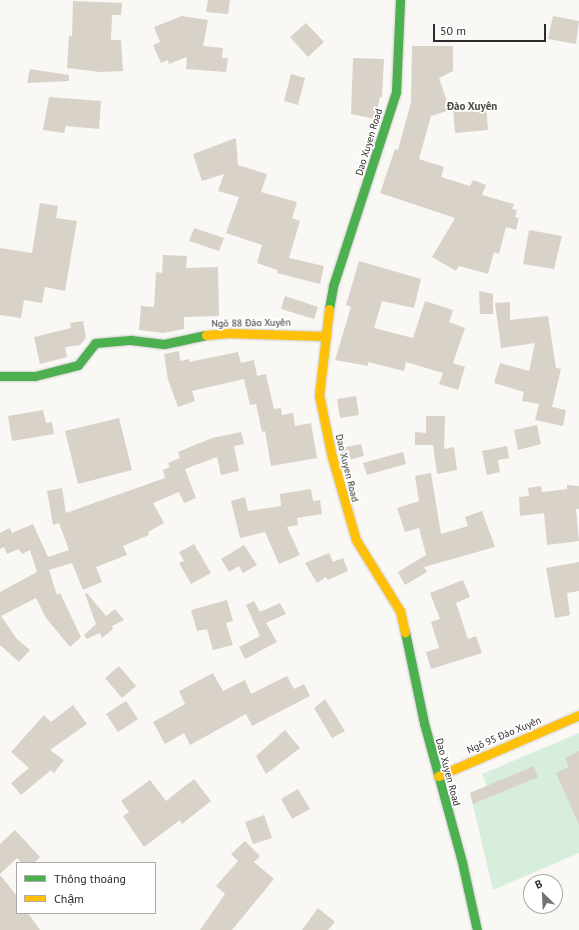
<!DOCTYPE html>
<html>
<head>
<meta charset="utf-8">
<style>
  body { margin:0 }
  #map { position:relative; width:579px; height:930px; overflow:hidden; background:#faf8f4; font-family:"PT Sans",sans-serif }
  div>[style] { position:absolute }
  .green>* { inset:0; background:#d8eedd }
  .building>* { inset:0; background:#d8d2c9 }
  .roads { filter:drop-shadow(0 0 1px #cecdca) drop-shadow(0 0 1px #cecdca) }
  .fast>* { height:9px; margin:-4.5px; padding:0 4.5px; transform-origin:4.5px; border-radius:4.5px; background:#4caf50 }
  .slow>* { height:9px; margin:-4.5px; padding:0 4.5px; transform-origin:4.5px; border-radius:4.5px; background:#ffc107 }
  span { translate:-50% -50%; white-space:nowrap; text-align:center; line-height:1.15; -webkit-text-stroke:3.5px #fff; paint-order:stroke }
  .street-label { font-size:10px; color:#2c2b29 }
  .neighbourhood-label { font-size:11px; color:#4a4842; font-weight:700 }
  .legend { position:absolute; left:16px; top:862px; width:140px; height:52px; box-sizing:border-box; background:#fff; border:1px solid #abaaa9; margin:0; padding:5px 7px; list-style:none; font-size:12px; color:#2c2b29 }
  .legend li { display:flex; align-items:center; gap:8px; height:20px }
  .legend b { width:20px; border:1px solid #abaaa9 }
  .north { position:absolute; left:523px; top:874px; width:40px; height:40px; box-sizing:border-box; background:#fff; border:1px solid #abaaa9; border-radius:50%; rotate:336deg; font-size:11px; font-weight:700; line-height:16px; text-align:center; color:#2c2b29 }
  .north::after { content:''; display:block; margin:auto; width:14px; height:18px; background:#747370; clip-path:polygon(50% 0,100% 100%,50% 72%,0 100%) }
  .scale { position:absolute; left:433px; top:24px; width:113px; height:18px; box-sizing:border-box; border:2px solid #2c2b29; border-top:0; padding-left:5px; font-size:12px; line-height:14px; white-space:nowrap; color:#2c2b29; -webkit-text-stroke:3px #fff; paint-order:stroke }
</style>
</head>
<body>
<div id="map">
  <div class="green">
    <div style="clip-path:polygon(579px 733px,579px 853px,493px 890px,470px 793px,487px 786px,482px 774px)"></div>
  </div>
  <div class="building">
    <div style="clip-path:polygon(208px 0,230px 0,228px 14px,206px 12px)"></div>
    <div style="clip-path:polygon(73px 1px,122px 3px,121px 15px,112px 15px,111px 40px,121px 40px,123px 71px,100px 72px,67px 68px,69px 36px,72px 36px)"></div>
    <div style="clip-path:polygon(182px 16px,208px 20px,203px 46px,223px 48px,222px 58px,228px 58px,226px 72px,186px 69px,187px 57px,169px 64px,168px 60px,161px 63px,153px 45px,160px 42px,154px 27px)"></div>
    <div style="clip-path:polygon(553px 16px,579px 21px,576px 44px,548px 39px)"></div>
    <div style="clip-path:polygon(306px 23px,324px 42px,308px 57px,290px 37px)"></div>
    <div style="clip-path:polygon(412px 46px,453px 46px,453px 71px,439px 78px,450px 110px,431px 116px,419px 159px,444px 167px,441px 177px,470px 186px,473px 180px,486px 185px,482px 195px,514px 204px,512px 209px,517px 210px,515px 217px,519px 218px,516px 230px,506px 227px,499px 254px,494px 252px,488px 274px,459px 266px,456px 271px,432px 257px,455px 218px,380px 193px,395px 149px,398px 150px,411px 102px)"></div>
    <div style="clip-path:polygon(353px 58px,384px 59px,382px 97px,380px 97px,375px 119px,351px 114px)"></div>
    <div style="clip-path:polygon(30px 69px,69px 75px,69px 81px,27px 83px)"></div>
    <div style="clip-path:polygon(291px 74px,305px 78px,298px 105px,284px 101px)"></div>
    <div style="clip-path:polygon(49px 97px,101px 101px,99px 129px,66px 126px,64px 133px,43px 130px)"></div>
    <div style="clip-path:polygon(486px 104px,488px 130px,455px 133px,453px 107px)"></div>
    <div style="clip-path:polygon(236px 138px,238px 165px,267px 174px,261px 192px,297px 202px,292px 218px,300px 221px,289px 258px,324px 266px,320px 284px,277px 273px,277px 270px,257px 263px,262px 245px,226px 233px,239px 197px,218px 191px,224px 174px,202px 181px,193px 154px)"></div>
    <div style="clip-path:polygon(40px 203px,58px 206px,56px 218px,77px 221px,65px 291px,45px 287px,42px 303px,24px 300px,21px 318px,0 315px,0 248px,32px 253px)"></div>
    <div style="clip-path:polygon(194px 228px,224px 238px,219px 251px,189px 241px)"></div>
    <div style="clip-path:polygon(529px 230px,562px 236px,554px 269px,523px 264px)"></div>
    <div style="clip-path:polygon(163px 255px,187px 256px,186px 268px,218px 267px,219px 316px,184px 317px,184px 329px,163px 333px,139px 330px,141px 306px,154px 307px,156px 272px,162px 273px)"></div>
    <div style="clip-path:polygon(359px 261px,421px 279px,414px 308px,382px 301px,374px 328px,413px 338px,425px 301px,453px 310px,449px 322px,465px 328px,453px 363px,465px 367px,458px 390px,439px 384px,443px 373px,406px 362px,404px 371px,368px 362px,368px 366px,335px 360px,351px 307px,346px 305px)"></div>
    <div style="clip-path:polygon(479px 291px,493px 294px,493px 314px,480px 314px)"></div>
    <div style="clip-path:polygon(285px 296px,318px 307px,314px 319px,281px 309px)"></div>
    <div style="clip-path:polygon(510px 302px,510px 320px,548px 316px,556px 368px,561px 369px,552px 407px,566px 410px,563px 426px,535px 420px,539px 404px,522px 401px,524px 392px,494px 383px,500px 363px,529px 371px,535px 343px,501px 348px,495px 303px)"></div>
    <div style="clip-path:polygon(83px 321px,86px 338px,80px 345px,65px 347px,67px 357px,40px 364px,34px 337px,71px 328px,70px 323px)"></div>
    <div style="clip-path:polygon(179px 351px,180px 361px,189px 359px,189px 362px,238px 352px,241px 363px,254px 360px,257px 376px,266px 374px,274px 409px,281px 408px,282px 415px,293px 413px,295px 426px,311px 423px,317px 458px,271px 466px,265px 431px,262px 432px,256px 404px,250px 405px,244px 379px,192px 391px,195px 401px,178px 407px,168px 380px,164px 354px)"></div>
    <div style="clip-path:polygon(356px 396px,359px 415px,340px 418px,337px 399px)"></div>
    <div style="clip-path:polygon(43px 410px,46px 423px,52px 422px,54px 434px,12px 441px,8px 416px)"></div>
    <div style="clip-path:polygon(426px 416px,445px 416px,444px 449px,454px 447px,457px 470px,437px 474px,433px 445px,415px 445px,415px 432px,426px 433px)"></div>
    <div style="clip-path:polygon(119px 418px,132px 470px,78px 484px,65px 431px)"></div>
    <div style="clip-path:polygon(537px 425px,541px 444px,518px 450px,514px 430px)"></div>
    <div style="clip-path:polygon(241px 432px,244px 444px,234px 446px,239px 471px,221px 475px,217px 457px,185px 469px,196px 498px,184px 503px,179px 492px,153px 503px,164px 523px,148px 532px,149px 535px,123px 546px,127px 555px,96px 567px,102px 582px,83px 590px,72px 563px,49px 570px,57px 595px,60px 593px,81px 637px,70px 647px,46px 618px,36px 598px,1px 616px,17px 639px,30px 650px,19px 662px,0 645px,0 592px,37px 572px,30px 550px,22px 554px,19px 549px,7px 554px,4px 547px,0 549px,0 533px,10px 528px,12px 533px,33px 524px,48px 557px,69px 550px,59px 523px,53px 525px,47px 491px,62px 488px,66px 513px,165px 478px,163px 470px,170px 467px,168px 463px,180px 458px,178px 452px,212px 438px)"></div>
    <div style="clip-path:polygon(361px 444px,364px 456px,344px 461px,341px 448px)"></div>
    <div style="clip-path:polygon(507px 446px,509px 458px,498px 460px,500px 472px,487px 475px,482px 451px)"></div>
    <div style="clip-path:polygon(403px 452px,406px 464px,367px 475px,363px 463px)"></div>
    <div style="clip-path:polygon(431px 473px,441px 534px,468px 526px,465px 517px,482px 511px,495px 547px,424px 567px,427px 572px,405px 585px,398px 572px,426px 555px,419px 528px,405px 532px,397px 508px,419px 501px,415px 476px)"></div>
    <div style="clip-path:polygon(567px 485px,579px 486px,579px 509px,576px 509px,579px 541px,547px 545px,544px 513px,520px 516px,519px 497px,529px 496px,528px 488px,541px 486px,542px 492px,567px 489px)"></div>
    <div style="clip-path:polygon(311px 489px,313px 501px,320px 500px,322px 514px,297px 518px,298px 525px,287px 527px,300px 555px,279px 564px,265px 532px,240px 538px,231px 501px,245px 497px,248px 511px,281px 506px,280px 494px)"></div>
    <div style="clip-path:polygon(194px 544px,211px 573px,191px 584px,179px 563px,184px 561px,179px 552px)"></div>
    <div style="clip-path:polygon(244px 545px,257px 565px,243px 573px,239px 566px,229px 572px,221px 559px)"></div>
    <div style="clip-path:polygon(329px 553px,333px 562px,343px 558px,348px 571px,328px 580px,326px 577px,317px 583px,305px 563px)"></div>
    <div style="clip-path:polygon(579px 562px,579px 591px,567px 593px,570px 615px,555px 618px,546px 568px)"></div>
    <div style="clip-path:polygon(463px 580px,470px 597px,456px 603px,468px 639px,476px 636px,482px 653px,431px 669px,426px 652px,439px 648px,431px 622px,440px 619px,430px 593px)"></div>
    <div style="clip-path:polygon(87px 593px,106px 616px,115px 609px,124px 620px,112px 626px,113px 629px,102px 638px,100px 633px,87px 639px,84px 635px,96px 624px,85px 594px)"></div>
    <div style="clip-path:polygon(227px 600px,233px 621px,226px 623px,233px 645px,213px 650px,207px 629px,197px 631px,191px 610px)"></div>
    <div style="clip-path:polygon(254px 601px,260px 612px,280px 603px,286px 614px,266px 623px,277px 642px,245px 659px,239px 647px,260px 636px,246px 605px)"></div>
    <div style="clip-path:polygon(119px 666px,136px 686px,122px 698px,105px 678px)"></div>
    <div style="clip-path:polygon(213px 673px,223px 691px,245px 680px,251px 694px,287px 676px,294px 689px,304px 684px,310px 696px,252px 726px,246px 714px,190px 745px,184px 733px,165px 744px,153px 722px,185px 704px,179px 691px)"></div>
    <div style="clip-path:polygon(325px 699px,345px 731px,332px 738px,314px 708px)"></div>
    <div style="clip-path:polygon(126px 701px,138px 719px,118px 732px,106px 714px)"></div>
    <div style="clip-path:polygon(73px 705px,87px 724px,50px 750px,64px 760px,54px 773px,51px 770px,21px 795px,11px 783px,29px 768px,11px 752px,44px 715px,51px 722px)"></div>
    <div style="clip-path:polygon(285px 730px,300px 748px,266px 774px,256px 756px)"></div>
    <div style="clip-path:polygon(579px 751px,579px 825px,556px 773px,569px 767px,565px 758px)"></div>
    <div style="clip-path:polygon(534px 766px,538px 777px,473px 804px,470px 793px)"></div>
    <div style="clip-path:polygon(194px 779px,211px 801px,182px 824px,180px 820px,144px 847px,123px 816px,129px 812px,121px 801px,150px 780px,166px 801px)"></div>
    <div style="clip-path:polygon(298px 789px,310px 809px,292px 819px,281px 799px)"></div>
    <div style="clip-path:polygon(264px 815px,272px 838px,253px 844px,245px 822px)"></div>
    <div style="clip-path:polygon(15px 830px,40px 857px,34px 863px,22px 863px,17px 858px,0 874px,0 844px)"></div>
    <div style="clip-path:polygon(245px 841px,260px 856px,254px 862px,274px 879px,232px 930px,200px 930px,225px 894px,216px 886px,238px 861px,231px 854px)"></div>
    <div style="clip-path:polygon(0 875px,17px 896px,17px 913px,28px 913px,40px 930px,0 930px)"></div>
    <div style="clip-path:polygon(318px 908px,335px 922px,328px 930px,302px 930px)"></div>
  </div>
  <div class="roads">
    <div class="fast">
      <div style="left:329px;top:309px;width:23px;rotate:-80deg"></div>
      <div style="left:333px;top:286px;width:204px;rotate:-72deg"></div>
      <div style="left:396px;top:92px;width:92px;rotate:-87.5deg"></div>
      <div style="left:0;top:376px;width:35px"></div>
      <div style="left:35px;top:376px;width:44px;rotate:-14.3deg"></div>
      <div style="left:78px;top:365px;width:28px;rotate:-52deg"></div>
      <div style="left:95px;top:343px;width:36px;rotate:-5deg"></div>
      <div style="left:131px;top:340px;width:33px;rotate:7deg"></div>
      <div style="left:164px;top:344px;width:43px;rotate:-12.1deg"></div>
      <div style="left:405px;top:632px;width:93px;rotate:78.2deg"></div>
      <div style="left:424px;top:723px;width:144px;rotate:74.7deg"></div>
      <div style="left:462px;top:862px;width:70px;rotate:77.6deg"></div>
    </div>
    <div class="slow">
      <div style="left:329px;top:309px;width:87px;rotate:96.6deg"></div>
      <div style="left:319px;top:395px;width:63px;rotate:78.2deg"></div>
      <div style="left:332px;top:457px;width:86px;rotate:73.9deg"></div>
      <div style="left:356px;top:540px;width:84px;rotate:58.2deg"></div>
      <div style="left:400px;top:611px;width:22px;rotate:77deg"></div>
      <div style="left:206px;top:335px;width:21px;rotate:-5deg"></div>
      <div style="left:227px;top:333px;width:97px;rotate:1.8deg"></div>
      <div style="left:438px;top:776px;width:154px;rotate:-23.4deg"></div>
    </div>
  </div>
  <div class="street-label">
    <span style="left:369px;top:142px;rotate:-73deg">Dao Xuyen Road</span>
    <span style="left:251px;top:323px;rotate:-1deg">Ngõ 88 Đào Xuyên</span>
    <span style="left:347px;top:468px;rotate:76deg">Dao Xuyen Road</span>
    <span style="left:504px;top:735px;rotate:-23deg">Ngõ 95 Đào Xuyên</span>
    <span style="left:448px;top:772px;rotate:75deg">Dao Xuyen Road</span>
  </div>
  <div class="neighbourhood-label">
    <span style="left:472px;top:106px">Đào Xuyên</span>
  </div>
  <ul class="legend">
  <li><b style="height:5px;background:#4caf50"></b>Thông thoáng</li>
  <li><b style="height:5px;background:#ffc107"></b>Chậm</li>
  </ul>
  <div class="north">B</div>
  <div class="scale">50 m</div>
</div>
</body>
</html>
